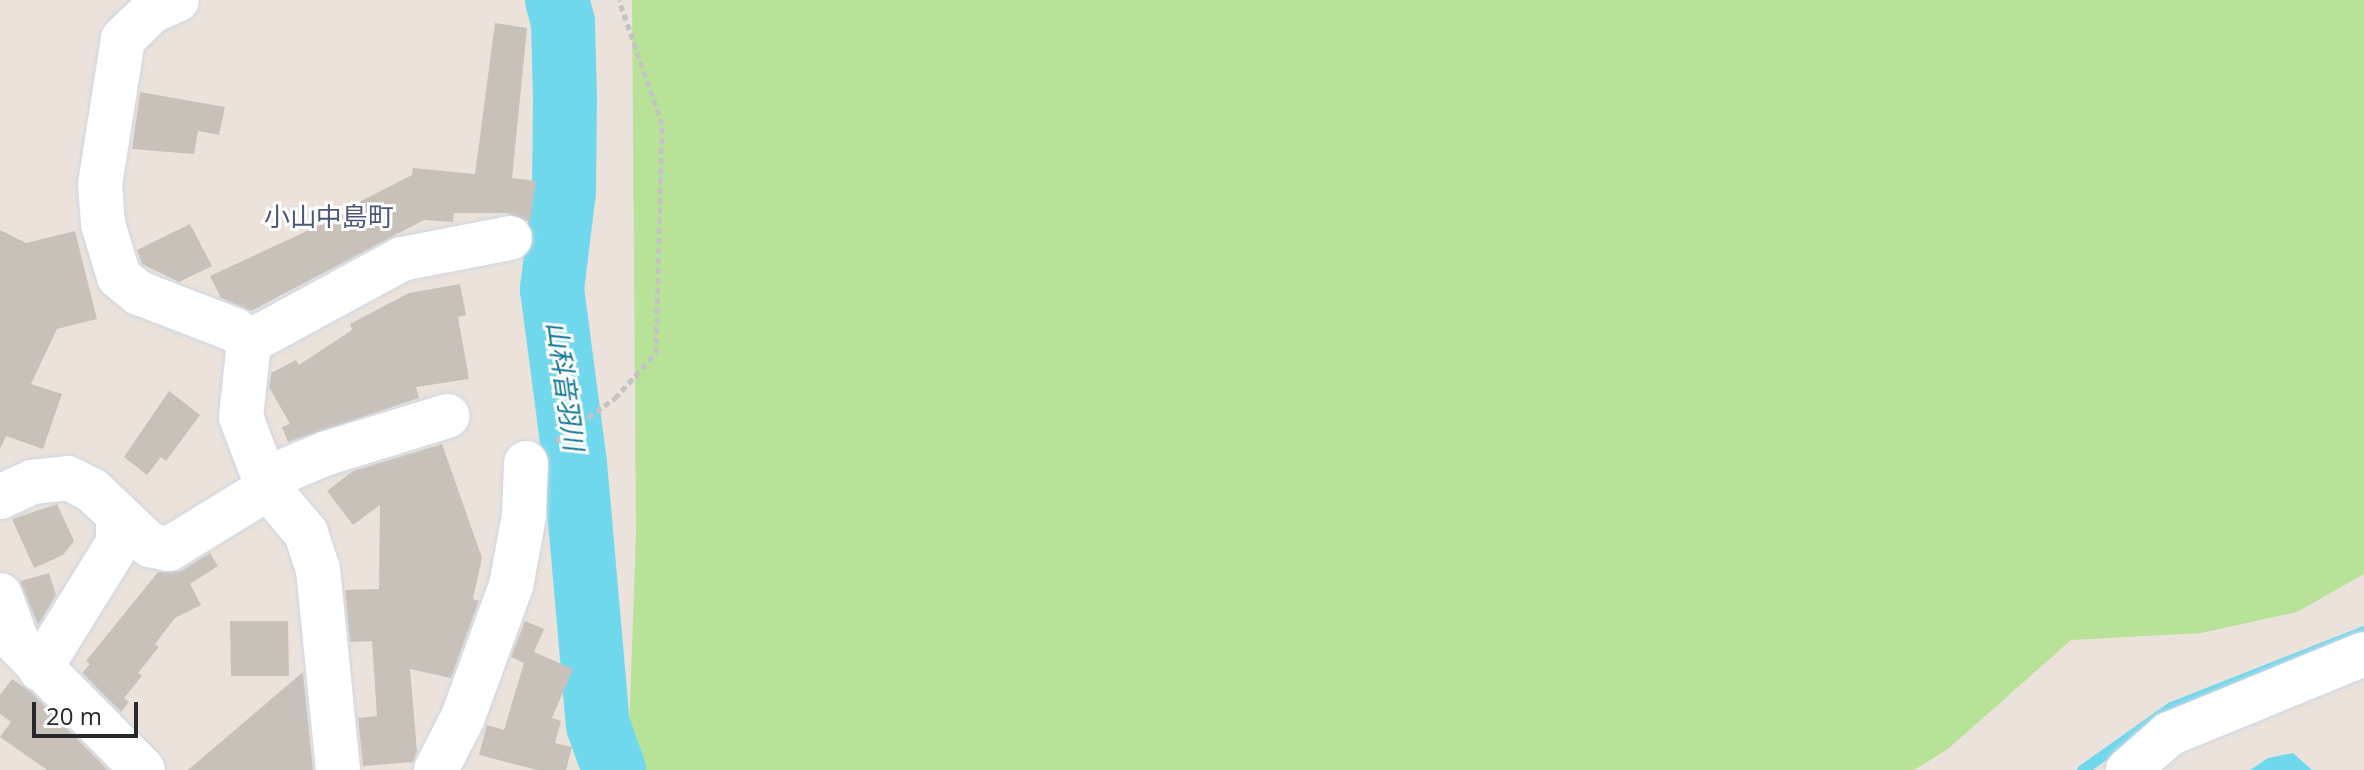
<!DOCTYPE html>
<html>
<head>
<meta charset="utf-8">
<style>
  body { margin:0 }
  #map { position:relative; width:2364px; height:770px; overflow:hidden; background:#ebe3db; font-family:"Open Sans","Noto Sans JP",sans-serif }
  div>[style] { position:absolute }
  .green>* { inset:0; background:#b8e298 }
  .water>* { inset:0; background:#6fd8ed }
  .stream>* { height:11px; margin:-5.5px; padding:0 5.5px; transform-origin:5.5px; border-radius:5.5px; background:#6fd8ed }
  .river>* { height:64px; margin:-32px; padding:0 32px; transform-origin:32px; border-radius:32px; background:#6fd8ed }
  .building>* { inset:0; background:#c7c1ba }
  .path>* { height:5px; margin-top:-2.5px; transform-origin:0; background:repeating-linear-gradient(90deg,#c3c3c3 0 6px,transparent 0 10px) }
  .roads { filter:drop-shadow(0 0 2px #d0d6e2) drop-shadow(0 0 2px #d0d6e2) }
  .minor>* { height:44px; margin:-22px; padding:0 22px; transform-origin:22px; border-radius:22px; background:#fff }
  span { translate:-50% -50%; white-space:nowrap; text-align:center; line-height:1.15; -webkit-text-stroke:6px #fff; paint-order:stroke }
  .neighbourhood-label { font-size:26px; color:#4a5779 }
  .water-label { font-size:26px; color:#0f7697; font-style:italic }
  .scale { position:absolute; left:32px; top:702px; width:106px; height:36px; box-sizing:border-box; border:4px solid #292929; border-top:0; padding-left:10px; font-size:24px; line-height:28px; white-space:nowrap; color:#292929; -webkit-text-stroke:6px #fff; paint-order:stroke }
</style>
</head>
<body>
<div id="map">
  <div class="green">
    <div style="clip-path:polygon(632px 0,2364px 0,2364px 574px,2297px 612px,2201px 633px,2071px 640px,1948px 749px,1914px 770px,645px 770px,629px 731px,636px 533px)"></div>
  </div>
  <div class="water">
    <div style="clip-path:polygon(2293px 753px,2312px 770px,2250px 770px,2268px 758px)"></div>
  </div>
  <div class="stream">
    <div style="left:2082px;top:770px;width:109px;rotate:-35.3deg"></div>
    <div style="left:2171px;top:707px;width:207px;rotate:-21.5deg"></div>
  </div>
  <div class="river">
    <div style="left:557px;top:0;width:23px;rotate:75deg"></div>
    <div style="left:563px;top:22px;width:77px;rotate:88.5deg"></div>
    <div style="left:565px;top:99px;width:92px;rotate:90.6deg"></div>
    <div style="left:564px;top:191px;width:99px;rotate:97deg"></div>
    <div style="left:552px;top:289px;width:176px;rotate:82.5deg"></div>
    <div style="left:575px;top:463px;width:263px;rotate:85deg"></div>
    <div style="left:598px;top:725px;width:48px;rotate:70.4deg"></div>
  </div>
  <div class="building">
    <div style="clip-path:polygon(495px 23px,527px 28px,512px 178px,536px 181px,530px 222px,506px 213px,454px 213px,453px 222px,424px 220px,251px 311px,221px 298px,210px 276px,361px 206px,359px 202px,412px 175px,413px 168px,475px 174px)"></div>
    <div style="clip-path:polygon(140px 92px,225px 107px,219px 135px,198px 131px,194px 154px,132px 149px)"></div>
    <div style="clip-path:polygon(190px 224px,212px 266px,179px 282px,142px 264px,137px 250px)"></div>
    <div style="clip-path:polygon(0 230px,26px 243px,75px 231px,97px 319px,57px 329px,31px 384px,62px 394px,43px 449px,6px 436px,0 449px)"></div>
    <div style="clip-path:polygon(460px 284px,466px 315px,458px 317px,469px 379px,416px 387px,419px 398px,288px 442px,282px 427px,290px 424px,269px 387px,271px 373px,296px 360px,299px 365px,352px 330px,350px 324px,409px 293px)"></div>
    <div style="clip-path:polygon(169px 391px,200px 415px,166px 461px,161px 457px,147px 475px,124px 457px)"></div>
    <div style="clip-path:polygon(442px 444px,482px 558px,473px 599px,479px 601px,451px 678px,410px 669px,417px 752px,413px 762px,363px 766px,358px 718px,377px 716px,372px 641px,350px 642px,345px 590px,379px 589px,380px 505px,353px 525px,327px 491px,353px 471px)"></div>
    <div style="clip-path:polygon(57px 504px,74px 541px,63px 555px,34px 568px,12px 519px)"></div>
    <div style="clip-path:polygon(210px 553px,218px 566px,190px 584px,201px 605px,175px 618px,155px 644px,159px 647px,138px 673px,142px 676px,124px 698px,129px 702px,121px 712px,82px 673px,90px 664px,86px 661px,158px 572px,181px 571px)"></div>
    <div style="clip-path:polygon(49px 573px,56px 595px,38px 625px,20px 581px)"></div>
    <div style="clip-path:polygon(230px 621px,288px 621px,289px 676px,231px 676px)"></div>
    <div style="clip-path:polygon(525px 621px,544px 629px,534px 652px,573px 669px,552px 718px,561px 721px,555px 743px,572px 747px,566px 770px,537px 770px,479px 755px,487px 725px,504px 730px,524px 663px,511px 657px)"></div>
    <div style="clip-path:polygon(303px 672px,313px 770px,188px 770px)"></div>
    <div style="clip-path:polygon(12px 679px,30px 691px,108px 770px,47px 770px,0 737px,11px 722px,0 714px,0 695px)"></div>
  </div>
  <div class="path">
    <div style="left:556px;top:441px;width:73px;rotate:-36.1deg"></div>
    <div style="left:615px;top:398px;width:61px;rotate:-47.7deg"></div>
    <div style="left:656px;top:353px;width:229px;rotate:-88.5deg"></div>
    <div style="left:662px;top:124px;width:131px;rotate:-109.1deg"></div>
  </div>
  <div class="roads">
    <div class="minor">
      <div style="left:177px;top:0;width:26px;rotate:157deg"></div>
      <div style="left:153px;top:10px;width:42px;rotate:136deg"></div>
      <div style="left:123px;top:39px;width:147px;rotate:99deg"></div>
      <div style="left:100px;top:184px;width:40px;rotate:85.7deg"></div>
      <div style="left:103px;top:224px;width:55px;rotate:73.2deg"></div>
      <div style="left:119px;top:277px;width:26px;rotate:39deg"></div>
      <div style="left:139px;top:293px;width:103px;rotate:21.1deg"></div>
      <div style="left:235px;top:330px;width:18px;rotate:41deg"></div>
      <div style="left:249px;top:342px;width:75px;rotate:96.1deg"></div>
      <div style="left:241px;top:417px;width:76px;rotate:69.2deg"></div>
      <div style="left:268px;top:488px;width:59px;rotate:49.8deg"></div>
      <div style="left:306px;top:533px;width:38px;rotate:72deg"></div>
      <div style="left:318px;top:569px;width:202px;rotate:84.3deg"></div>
      <div style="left:249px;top:342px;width:174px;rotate:-28.5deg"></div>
      <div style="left:402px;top:259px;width:110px;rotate:-11deg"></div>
      <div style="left:265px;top:479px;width:67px;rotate:-22.8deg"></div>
      <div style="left:327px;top:453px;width:126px;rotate:-17.1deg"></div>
      <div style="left:0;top:497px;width:35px;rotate:-25deg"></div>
      <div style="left:32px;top:482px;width:36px;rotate:-6deg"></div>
      <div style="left:68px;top:478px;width:28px;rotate:27deg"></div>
      <div style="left:93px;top:491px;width:79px;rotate:43.5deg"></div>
      <div style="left:150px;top:545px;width:19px;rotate:12deg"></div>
      <div style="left:169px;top:549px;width:116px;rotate:-31.6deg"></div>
      <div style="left:0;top:595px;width:52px;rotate:69.8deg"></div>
      <div style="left:18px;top:644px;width:177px;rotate:45.2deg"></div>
      <div style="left:40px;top:669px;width:148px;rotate:-58.2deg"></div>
      <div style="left:118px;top:543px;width:28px;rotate:-90deg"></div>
      <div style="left:436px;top:770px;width:59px;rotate:-63deg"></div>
      <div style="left:463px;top:717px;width:140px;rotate:-69.9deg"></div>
      <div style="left:511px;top:586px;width:71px;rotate:-79.5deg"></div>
      <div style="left:524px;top:516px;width:53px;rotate:-87.8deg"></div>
      <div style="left:2128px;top:770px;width:55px;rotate:-41.3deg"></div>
      <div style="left:2169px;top:734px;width:211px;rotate:-22.3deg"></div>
    </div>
  </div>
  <div class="neighbourhood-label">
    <span style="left:329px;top:217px">小山中島町</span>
  </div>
  <div class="water-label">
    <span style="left:565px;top:386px;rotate:82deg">山科音羽川</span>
  </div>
  <div class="scale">20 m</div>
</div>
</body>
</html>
